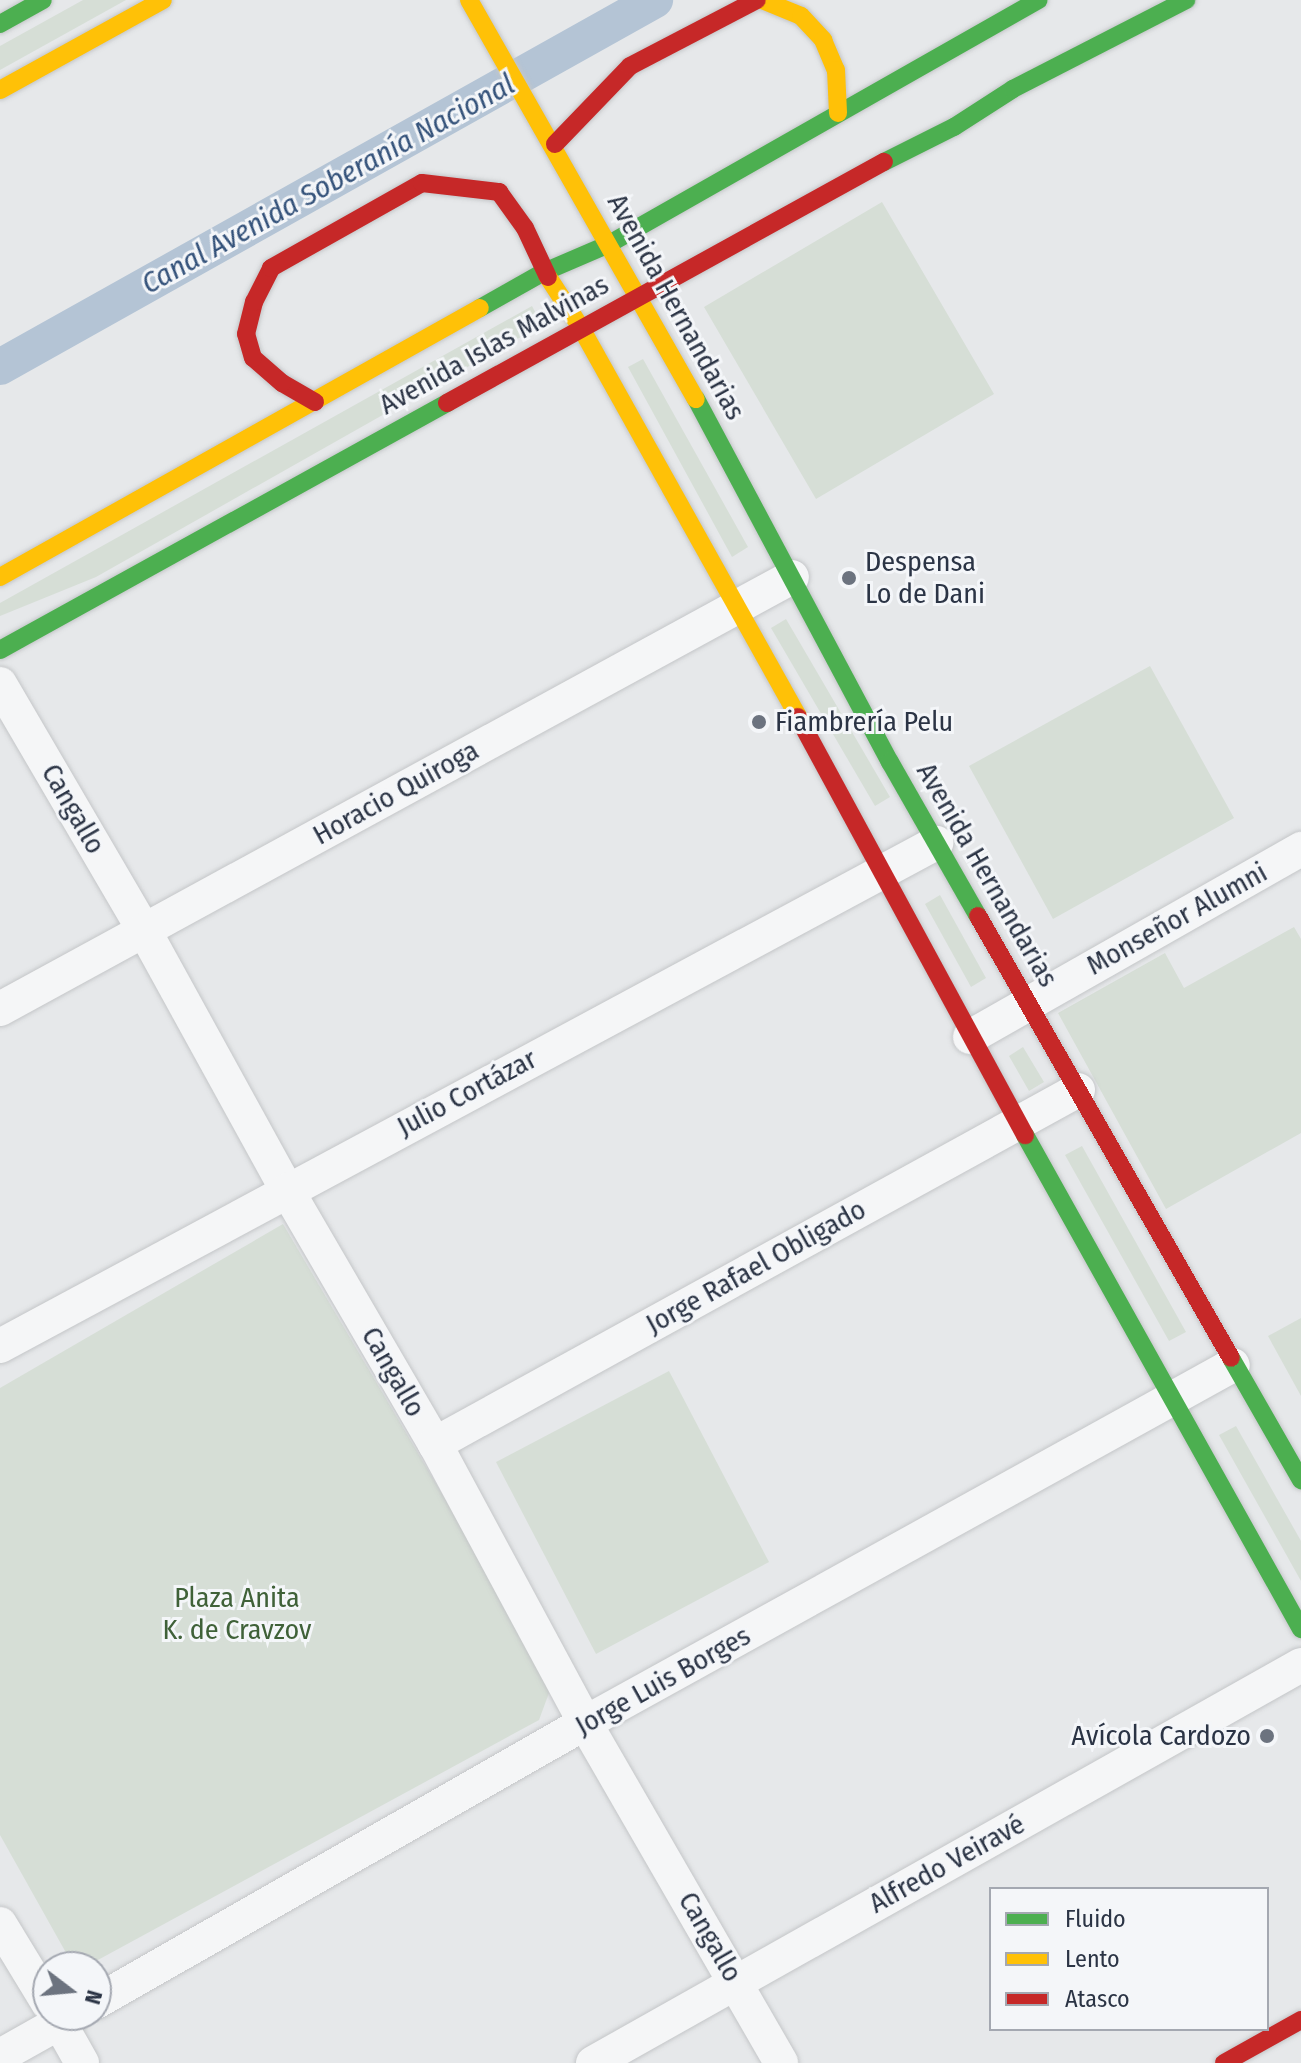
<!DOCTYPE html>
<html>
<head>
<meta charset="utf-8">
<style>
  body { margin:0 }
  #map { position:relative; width:1301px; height:2063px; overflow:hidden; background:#e6e8ea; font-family:"Fira Sans Condensed",sans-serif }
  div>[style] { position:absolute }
  .green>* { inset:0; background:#d6ded6 }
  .canal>* { height:36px; margin:-18px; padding:0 18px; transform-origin:18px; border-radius:18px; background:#b4c4d5 }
  .roads { filter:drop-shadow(0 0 2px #c4c6c8) drop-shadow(0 0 2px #c4c6c8) }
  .street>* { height:34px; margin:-17px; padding:0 17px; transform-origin:17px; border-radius:17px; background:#f5f6f7 }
  .fast>* { height:18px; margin:-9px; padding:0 9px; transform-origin:9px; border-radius:9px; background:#4caf50 }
  .slow>* { height:18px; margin:-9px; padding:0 9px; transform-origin:9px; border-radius:9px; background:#ffc107 }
  .jam>* { height:18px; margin:-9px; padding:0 9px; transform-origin:9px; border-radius:9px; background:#c62828 }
  .dots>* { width:22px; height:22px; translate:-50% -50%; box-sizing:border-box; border:4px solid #f4f6f9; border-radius:50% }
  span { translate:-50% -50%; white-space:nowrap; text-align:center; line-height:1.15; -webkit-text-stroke:6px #f4f6f9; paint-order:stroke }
  .street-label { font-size:28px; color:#2b3445 }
  .poi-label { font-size:28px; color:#2b3445 }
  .left { translate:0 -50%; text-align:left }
  .right { translate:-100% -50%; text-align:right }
  .park-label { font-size:28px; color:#3f6138 }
  .water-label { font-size:30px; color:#34527a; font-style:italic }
  .legend { position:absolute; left:989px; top:1887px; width:280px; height:144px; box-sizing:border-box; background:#f4f6f9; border:2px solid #a4a8b1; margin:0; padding:10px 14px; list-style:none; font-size:24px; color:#2b3445 }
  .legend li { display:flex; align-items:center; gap:16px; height:40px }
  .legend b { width:40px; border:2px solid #a4a8b1 }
  .north { position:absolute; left:32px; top:1951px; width:80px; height:80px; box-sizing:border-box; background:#f4f6f9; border:2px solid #a4a8b1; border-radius:50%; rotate:106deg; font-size:22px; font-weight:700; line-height:32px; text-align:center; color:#2b3445 }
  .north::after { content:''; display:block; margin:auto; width:28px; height:36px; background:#6c737f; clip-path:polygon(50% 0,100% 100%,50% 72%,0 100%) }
</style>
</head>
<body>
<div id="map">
  <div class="green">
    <div style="clip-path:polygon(83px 0,126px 0,0 70px,0 46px)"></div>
    <div style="clip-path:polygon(882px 202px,994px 394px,816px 499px,704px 307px)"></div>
    <div style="clip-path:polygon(532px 306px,542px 325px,96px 577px,0 616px,0 603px)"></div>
    <div style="clip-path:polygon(643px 359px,748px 547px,732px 557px,628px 367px)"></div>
    <div style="clip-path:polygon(786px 619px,890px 797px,875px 806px,771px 628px)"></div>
    <div style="clip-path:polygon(1150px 666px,1234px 818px,1053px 919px,969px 766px)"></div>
    <div style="clip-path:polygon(940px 895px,986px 978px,971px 987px,925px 904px)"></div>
    <div style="clip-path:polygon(1294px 927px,1301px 939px,1301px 1133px,1166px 1209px,1058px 1013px,1165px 953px,1184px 988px)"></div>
    <div style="clip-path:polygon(1023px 1047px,1044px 1082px,1029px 1091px,1009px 1056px)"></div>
    <div style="clip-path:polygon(1082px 1146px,1186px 1332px,1169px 1341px,1065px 1155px)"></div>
    <div style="clip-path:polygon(283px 1224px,553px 1682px,539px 1720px,85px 1967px,74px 1967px,0 1835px,0 1388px)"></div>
    <div style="clip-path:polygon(1301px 1318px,1301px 1396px,1268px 1336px)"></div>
    <div style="clip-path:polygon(669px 1371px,769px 1562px,596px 1654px,496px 1462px)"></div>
    <div style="clip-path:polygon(1236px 1426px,1301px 1541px,1301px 1581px,1219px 1435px)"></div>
  </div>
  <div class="canal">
    <div style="left:0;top:367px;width:751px;rotate:-29.26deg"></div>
  </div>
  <div class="roads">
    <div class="street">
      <div style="left:0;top:684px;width:285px;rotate:59.7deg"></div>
      <div style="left:144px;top:930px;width:297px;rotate:61.2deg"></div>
      <div style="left:287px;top:1190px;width:294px;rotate:59.8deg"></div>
      <div style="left:435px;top:1444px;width:317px;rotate:61.7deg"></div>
      <div style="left:585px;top:1723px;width:392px;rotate:60deg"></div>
      <div style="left:0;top:1009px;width:902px;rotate:-28.61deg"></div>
      <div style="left:970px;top:1037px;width:381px;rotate:-29.6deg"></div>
      <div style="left:0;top:1346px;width:1063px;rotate:-28.25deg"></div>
      <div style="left:435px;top:1444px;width:734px;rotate:-28.83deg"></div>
      <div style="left:0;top:1924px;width:92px;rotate:58.7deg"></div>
      <div style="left:96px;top:2002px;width:563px;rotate:-29.71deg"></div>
      <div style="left:585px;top:1723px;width:740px;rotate:-28.92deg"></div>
      <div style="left:55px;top:2015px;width:55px;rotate:60.6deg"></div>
      <div style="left:0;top:2056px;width:84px;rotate:-29.3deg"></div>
      <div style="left:593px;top:2063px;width:812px;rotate:-29.34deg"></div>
    </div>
    <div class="fast">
      <div style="left:0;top:24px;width:49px;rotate:-29.2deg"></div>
      <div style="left:884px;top:162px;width:78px;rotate:-26.6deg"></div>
      <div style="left:954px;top:127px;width:70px;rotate:-32.8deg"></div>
      <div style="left:1013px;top:89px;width:195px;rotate:-27.2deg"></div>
      <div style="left:480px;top:308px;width:73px;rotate:-29.4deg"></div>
      <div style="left:544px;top:272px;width:71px;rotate:-23.3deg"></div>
      <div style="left:609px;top:244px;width:494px;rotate:-29.6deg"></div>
      <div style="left:696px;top:399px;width:412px;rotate:61.9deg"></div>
      <div style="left:890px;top:762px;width:177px;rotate:60.3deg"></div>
      <div style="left:0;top:650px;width:511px;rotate:-28.92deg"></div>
      <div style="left:1025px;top:1135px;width:566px;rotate:60.81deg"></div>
      <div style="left:1231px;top:1358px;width:141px;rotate:60.2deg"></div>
    </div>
    <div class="slow">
      <div style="left:469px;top:0;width:459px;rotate:60.4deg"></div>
      <div style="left:762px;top:0;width:42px;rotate:22.3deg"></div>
      <div style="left:801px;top:16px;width:33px;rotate:47deg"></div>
      <div style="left:823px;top:40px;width:33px;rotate:67deg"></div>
      <div style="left:836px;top:70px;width:43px;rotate:87.3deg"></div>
      <div style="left:0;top:90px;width:186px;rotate:-28.9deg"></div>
      <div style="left:548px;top:277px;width:61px;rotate:57.1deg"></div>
      <div style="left:581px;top:328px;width:445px;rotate:60.8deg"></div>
      <div style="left:0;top:577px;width:550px;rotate:-29.27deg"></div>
    </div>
    <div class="jam">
      <div style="left:555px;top:144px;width:108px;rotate:-46.1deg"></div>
      <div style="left:630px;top:66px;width:143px;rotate:-27.5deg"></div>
      <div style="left:315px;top:402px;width:38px;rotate:-150deg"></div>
      <div style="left:282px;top:383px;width:38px;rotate:-139deg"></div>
      <div style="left:253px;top:358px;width:25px;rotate:-106deg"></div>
      <div style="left:246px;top:334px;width:33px;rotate:-76deg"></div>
      <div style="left:254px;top:302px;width:38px;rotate:-63deg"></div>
      <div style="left:271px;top:268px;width:173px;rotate:-29.4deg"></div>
      <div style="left:422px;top:183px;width:78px;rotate:6.7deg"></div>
      <div style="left:499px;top:192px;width:44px;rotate:54.2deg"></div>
      <div style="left:525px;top:228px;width:54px;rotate:64.9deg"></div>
      <div style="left:447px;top:403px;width:499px;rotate:-28.9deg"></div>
      <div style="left:798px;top:717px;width:476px;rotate:61.5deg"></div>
      <div style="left:978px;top:916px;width:509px;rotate:60.21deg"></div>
      <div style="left:1224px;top:2063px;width:88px;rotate:-29.2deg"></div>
    </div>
  </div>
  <div class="dots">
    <div style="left:849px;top:578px;background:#6c737f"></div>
    <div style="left:759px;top:722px;background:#6c737f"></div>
    <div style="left:1267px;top:1736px;background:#6c737f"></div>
  </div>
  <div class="street-label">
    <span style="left:676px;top:307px;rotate:61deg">Avenida Hernandarias</span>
    <span style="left:494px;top:345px;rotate:-29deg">Avenida Islas Malvinas</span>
    <span style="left:396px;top:793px;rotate:-29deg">Horacio Quiroga</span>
    <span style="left:73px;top:809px;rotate:60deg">Cangallo</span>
    <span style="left:987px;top:875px;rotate:60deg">Avenida Hernandarias</span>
    <span style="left:1177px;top:919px;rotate:-29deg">Monseñor Alumni</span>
    <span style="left:467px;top:1093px;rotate:-28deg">Julio Cortázar</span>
    <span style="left:756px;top:1267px;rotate:-29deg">Jorge Rafael Obligado</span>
    <span style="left:393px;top:1372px;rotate:60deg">Cangallo</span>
    <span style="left:663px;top:1681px;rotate:-29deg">Jorge Luis Borges</span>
    <span style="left:947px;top:1864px;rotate:-29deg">Alfredo Veiravé</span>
    <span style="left:710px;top:1937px;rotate:60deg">Cangallo</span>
  </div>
  <div class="poi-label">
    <span class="left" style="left:865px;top:578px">Despensa<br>Lo de Dani</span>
    <span class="left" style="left:775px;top:722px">Fiambrería Pelu</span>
    <span class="right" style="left:1251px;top:1736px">Avícola Cardozo</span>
  </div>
  <div class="park-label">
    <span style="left:237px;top:1614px">Plaza Anita<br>K. de Cravzov</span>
  </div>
  <div class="water-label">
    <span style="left:328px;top:184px;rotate:-29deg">Canal Avenida Soberanía Nacional</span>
  </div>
  <ul class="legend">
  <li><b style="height:10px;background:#4caf50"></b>Fluido</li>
  <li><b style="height:10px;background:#ffc107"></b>Lento</li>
  <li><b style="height:10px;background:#c62828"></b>Atasco</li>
  </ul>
  <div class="north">N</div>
</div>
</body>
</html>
